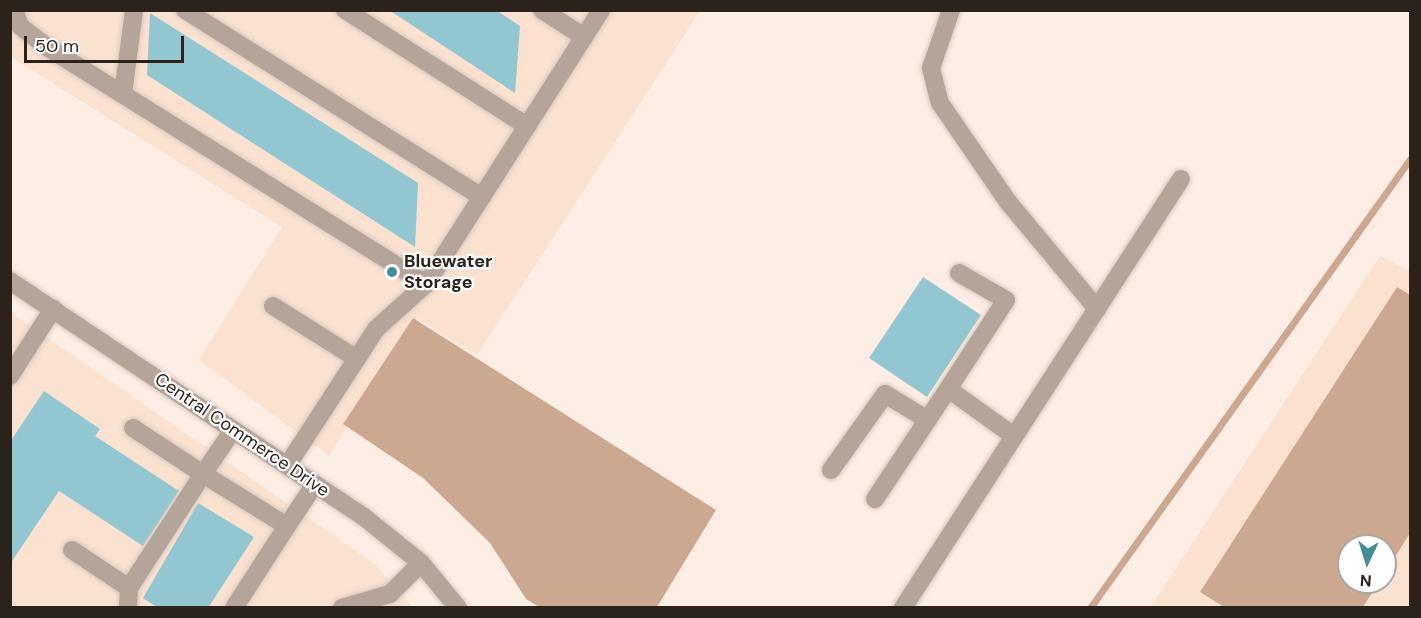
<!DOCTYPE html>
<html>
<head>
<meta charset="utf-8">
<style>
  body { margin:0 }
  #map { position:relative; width:1421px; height:618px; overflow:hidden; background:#fdeee5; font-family:"DM Sans",sans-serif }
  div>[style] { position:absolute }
  .built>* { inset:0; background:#fbe1d0 }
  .water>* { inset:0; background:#cda890 }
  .stream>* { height:7px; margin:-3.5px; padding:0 3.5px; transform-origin:3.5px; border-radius:3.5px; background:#cda890 }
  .building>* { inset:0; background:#92c6d0 }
  .roads { filter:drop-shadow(0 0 2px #d7c9c1) drop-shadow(0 0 2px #d7c9c1) }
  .minor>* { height:18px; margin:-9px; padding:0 9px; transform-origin:9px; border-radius:9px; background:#b4a499 }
  .dots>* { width:16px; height:16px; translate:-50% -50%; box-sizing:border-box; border:3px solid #fff; border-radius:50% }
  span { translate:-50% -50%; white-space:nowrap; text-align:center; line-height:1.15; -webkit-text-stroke:4.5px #fff; paint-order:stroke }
  .poi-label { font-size:18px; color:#2b221c; font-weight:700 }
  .left { translate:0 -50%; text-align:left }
  .street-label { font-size:18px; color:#2b221c }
  .frame { position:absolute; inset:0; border:12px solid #2b221c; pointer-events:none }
  .north { position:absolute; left:1337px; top:534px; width:60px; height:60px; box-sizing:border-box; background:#fff; border:2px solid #aaa7a4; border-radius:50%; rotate:184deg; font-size:16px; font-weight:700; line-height:24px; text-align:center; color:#2b221c }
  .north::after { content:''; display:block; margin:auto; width:21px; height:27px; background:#468b98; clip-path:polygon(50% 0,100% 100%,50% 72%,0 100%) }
  .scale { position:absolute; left:24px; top:36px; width:160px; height:27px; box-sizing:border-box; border:3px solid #2b221c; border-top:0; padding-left:8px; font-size:18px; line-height:21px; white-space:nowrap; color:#2b221c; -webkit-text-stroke:4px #fff; paint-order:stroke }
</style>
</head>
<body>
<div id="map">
  <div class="built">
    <div style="clip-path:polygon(10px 11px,700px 11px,477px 355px,415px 318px,329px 456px,199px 360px,282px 227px,11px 57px)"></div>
    <div style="clip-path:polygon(evenodd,1380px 256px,1410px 271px,1410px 607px,1150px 608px,1380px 256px,1349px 546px,1385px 546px,1385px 582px,1349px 582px,1349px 546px)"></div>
    <div style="clip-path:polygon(10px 312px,375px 564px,413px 607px,11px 607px)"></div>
  </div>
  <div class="water">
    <div style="clip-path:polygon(1397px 287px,1410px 295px,1410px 533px,1385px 573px,1385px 546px,1349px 546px,1349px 582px,1379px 582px,1363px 607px,1224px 607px,1200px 592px)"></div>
    <div style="clip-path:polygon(413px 318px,716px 510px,657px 607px,539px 607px,526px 599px,490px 543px,423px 478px,343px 424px)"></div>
  </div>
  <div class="stream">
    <div style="left:1090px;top:608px;width:551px;rotate:-54.52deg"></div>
  </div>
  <div class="building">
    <div style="clip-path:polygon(389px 10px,496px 10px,520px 26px,515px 93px)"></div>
    <div style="clip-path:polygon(150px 13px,418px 183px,415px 247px,147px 75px)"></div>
    <div style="clip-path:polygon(923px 277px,981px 315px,927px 397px,869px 358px)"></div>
    <div style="clip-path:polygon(44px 391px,100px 429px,95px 436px,179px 491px,143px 546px,59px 491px,10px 564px,10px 442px)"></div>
    <div style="clip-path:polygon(198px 503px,254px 537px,208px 608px,158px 608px,143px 598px)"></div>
  </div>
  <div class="roads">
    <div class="minor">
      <div style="left:14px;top:10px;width:17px;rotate:69deg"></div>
      <div style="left:20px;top:26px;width:34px;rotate:38deg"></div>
      <div style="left:47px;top:47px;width:447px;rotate:32deg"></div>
      <div style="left:185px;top:10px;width:351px;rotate:32.2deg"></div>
      <div style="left:345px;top:10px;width:216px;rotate:32.5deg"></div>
      <div style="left:542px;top:10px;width:50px;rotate:32.7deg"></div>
      <div style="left:951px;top:10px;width:61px;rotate:109deg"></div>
      <div style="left:931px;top:68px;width:36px;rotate:76deg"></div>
      <div style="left:940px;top:103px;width:120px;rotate:55.5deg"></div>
      <div style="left:1008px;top:202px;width:139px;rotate:50.2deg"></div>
      <div style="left:123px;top:94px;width:85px;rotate:-82.5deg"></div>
      <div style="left:10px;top:281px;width:425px;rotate:33.7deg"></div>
      <div style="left:364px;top:517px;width:73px;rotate:38.9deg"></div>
      <div style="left:421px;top:563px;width:58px;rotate:50.6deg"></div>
      <div style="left:273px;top:306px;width:99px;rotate:32.2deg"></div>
      <div style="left:10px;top:376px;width:80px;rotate:-57.3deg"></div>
      <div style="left:948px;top:389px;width:106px;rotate:-56.9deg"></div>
      <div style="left:1006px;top:300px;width:54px;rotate:-150.1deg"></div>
      <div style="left:133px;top:428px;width:84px;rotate:33.3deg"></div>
      <div style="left:203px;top:474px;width:53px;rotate:-55.7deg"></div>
      <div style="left:287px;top:466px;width:163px;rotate:-57deg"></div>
      <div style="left:376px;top:329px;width:67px;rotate:-42deg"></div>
      <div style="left:426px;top:284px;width:325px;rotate:-57.4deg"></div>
      <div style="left:831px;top:470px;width:93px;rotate:-54.6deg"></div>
      <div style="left:885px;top:394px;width:50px;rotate:31.2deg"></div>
      <div style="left:875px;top:499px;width:132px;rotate:-56.4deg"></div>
      <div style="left:948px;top:389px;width:81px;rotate:35.5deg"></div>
      <div style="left:72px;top:550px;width:69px;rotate:33.7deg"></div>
      <div style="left:129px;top:588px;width:20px;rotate:93deg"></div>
      <div style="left:129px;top:588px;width:136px;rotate:-57deg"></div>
      <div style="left:203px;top:474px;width:99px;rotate:31.8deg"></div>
      <div style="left:287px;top:526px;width:50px;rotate:-56.3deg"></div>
      <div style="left:234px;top:608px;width:98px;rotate:-57.1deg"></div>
      <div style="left:342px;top:608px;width:50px;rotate:-16.3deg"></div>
      <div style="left:390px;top:594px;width:44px;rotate:-45deg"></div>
      <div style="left:903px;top:608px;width:511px;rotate:-57.06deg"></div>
    </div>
  </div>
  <div class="dots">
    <div style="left:392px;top:272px;background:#468b98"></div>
  </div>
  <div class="poi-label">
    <span class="left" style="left:404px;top:272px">Bluewater<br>Storage</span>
  </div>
  <div class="street-label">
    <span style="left:242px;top:435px;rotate:34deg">Central Commerce Drive</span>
  </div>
  <div class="frame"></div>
  <div class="north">N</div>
  <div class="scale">50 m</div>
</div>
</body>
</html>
